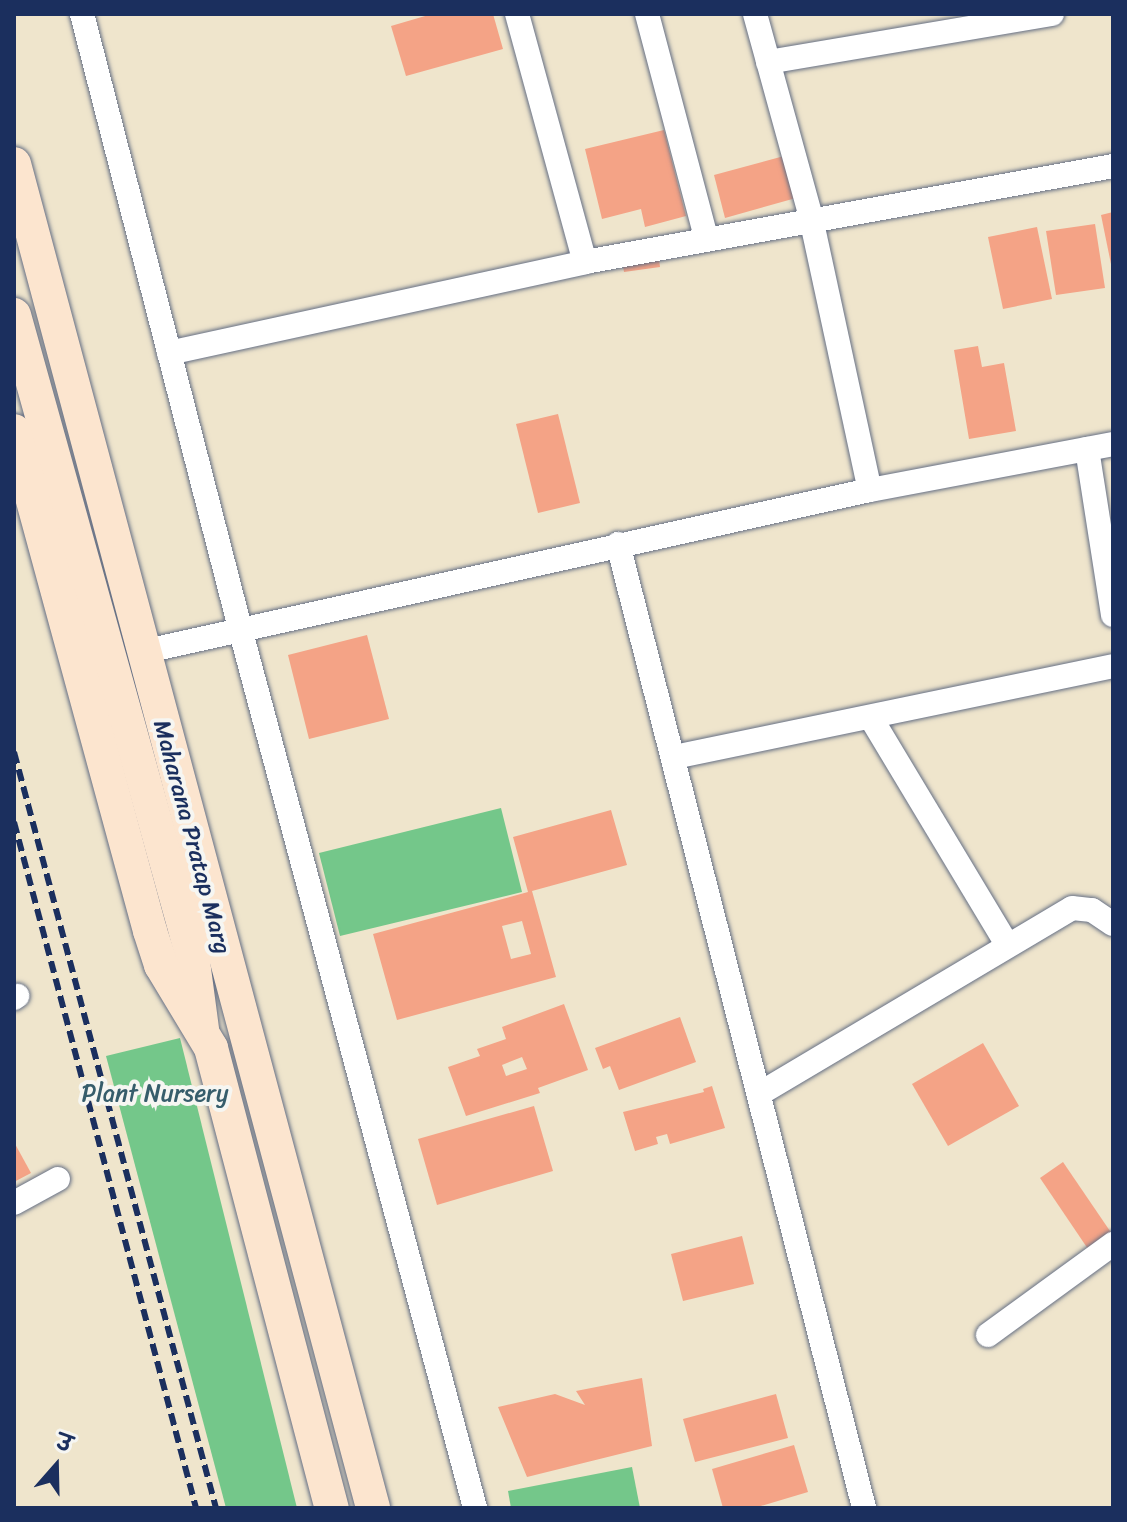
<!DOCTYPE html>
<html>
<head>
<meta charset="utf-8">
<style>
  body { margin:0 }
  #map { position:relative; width:1127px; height:1522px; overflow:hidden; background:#efe5cc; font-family:Sriracha,"Playpen Sans Deva",sans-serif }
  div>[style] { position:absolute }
  .green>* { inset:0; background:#74c78a }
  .building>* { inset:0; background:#f4a386 }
  .roads { filter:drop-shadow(0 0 2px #656f84) drop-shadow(0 0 2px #656f84) }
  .street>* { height:24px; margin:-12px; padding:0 12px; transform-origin:12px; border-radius:12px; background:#fff }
  .secondary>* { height:34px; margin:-17px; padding:0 17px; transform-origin:17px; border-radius:17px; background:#fce5cf }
  .rail>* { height:6px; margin-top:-3px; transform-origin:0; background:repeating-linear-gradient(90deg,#1b2f5e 0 12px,transparent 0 18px) }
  span { translate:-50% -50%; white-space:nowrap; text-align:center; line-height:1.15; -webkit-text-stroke:8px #f6f6f2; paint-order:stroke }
  .street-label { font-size:24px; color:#1b2f5e }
  .park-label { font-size:24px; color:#365d6b }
  .frame { position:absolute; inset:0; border:16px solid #1b2f5e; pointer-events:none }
  .north { position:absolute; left:16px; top:1426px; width:80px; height:80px; -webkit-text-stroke:6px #f6f6f2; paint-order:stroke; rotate:20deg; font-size:22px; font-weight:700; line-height:32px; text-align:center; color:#1b2f5e }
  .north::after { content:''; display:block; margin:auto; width:28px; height:36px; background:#1b2f5e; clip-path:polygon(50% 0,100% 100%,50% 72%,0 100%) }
</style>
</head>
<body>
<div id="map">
  <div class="green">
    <div style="clip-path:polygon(501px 808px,522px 892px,340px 936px,319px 853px)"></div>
    <div style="clip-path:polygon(180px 1038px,297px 1508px,226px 1508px,106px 1056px)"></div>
    <div style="clip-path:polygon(632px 1467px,640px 1508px,511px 1508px,508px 1491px)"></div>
  </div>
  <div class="building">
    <div style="clip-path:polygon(432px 14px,493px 14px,503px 49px,406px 76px,391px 26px)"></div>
    <div style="clip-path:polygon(664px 130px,686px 216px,645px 227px,641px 209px,602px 219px,585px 149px)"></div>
    <div style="clip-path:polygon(784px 156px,796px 198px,725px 218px,714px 175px)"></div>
    <div style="clip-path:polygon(1113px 212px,1113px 269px,1112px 269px,1101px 215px)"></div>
    <div style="clip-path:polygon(1095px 224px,1105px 288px,1056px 295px,1046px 231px)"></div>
    <div style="clip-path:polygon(1037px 227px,1052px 299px,1003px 309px,988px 237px)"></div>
    <div style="clip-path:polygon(658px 250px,660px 267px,624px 272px,621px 256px)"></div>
    <div style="clip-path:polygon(978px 346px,982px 367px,1004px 363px,1016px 431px,969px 439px,954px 350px)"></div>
    <div style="clip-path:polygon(558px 414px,580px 503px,538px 513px,516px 424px)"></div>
    <div style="clip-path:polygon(367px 635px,389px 719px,309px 739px,288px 655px)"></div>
    <div style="clip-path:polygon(evenodd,611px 810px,627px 865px,532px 891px,556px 977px,397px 1020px,373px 934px,528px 892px,513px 837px,611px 810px,522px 921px,531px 954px,511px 959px,502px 926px,522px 921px)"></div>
    <div style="clip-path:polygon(evenodd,564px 1004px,588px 1070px,538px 1088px,540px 1093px,466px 1116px,448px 1067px,480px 1056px,477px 1049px,506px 1039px,502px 1027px,564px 1004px,522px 1057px,527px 1069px,506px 1076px,502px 1065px,522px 1057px)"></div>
    <div style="clip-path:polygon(680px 1017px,696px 1062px,619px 1090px,610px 1066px,603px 1069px,595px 1048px)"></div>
    <div style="clip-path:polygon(983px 1043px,1019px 1106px,948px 1146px,912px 1084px)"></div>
    <div style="clip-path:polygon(712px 1086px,725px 1128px,670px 1144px,667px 1134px,656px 1137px,658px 1144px,635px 1151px,623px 1112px,704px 1092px,703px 1089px)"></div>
    <div style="clip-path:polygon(534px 1106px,553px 1171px,437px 1205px,418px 1139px)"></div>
    <div style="clip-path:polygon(14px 1142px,31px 1173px,14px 1182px)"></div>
    <div style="clip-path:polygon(1063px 1162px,1112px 1234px,1088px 1249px,1040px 1178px)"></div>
    <div style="clip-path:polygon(742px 1236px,754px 1284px,683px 1301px,671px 1254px)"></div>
    <div style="clip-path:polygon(642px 1378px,652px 1446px,527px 1477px,498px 1407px,555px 1394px,585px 1405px,576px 1391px)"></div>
    <div style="clip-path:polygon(776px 1394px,788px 1438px,695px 1462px,683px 1419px)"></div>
    <div style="clip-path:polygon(794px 1445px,808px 1492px,754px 1508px,723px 1508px,712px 1469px)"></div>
  </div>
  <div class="roads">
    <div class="street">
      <div style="left:82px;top:14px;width:638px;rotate:75.57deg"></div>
      <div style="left:241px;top:632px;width:907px;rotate:75.04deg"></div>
      <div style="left:517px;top:14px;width:257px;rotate:74.7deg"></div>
      <div style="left:647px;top:14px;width:232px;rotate:75.2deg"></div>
      <div style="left:755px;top:14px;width:212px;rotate:74.6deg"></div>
      <div style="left:811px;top:218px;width:278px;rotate:77.8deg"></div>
      <div style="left:768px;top:62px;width:288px;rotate:-9.6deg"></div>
      <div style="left:169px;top:353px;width:426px;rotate:-12.3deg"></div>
      <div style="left:585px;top:262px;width:537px;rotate:-10.3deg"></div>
      <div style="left:1087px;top:449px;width:168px;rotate:81.1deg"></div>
      <div style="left:618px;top:544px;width:995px;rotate:75.68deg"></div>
      <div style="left:142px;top:652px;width:746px;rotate:-12.55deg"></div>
      <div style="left:870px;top:490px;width:247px;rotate:-10.7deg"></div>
      <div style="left:871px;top:718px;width:264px;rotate:59deg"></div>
      <div style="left:674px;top:757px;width:448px;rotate:-11.7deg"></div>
      <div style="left:14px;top:998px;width:4px;rotate:-34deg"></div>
      <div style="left:759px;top:1094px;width:364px;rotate:-30.7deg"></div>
      <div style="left:1072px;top:908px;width:20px;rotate:6deg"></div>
      <div style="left:1092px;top:910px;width:25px;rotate:34deg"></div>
      <div style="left:14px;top:1203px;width:50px;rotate:-28.6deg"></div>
      <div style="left:988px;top:1335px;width:155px;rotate:-36.1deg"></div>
    </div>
    <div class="secondary">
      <div style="left:14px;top:164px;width:1391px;rotate:75.04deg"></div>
      <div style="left:14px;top:315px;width:663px;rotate:74.43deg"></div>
      <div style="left:192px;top:954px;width:76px;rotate:82.4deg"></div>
      <div style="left:14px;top:431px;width:518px;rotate:74.78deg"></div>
      <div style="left:150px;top:931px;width:36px;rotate:72deg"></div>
      <div style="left:161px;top:965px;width:97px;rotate:58.9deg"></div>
      <div style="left:211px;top:1048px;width:476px;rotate:75.3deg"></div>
    </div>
  </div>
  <div class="rail">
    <div style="left:14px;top:752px;width:783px;rotate:75.04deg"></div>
    <div style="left:14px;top:822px;width:710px;rotate:75.14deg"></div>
  </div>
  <div class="street-label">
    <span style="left:192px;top:837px;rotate:75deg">Maharana Pratap Marg</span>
  </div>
  <div class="park-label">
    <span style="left:155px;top:1094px">Plant Nursery</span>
  </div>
  <div class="frame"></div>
  <div class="north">उ</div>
</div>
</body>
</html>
